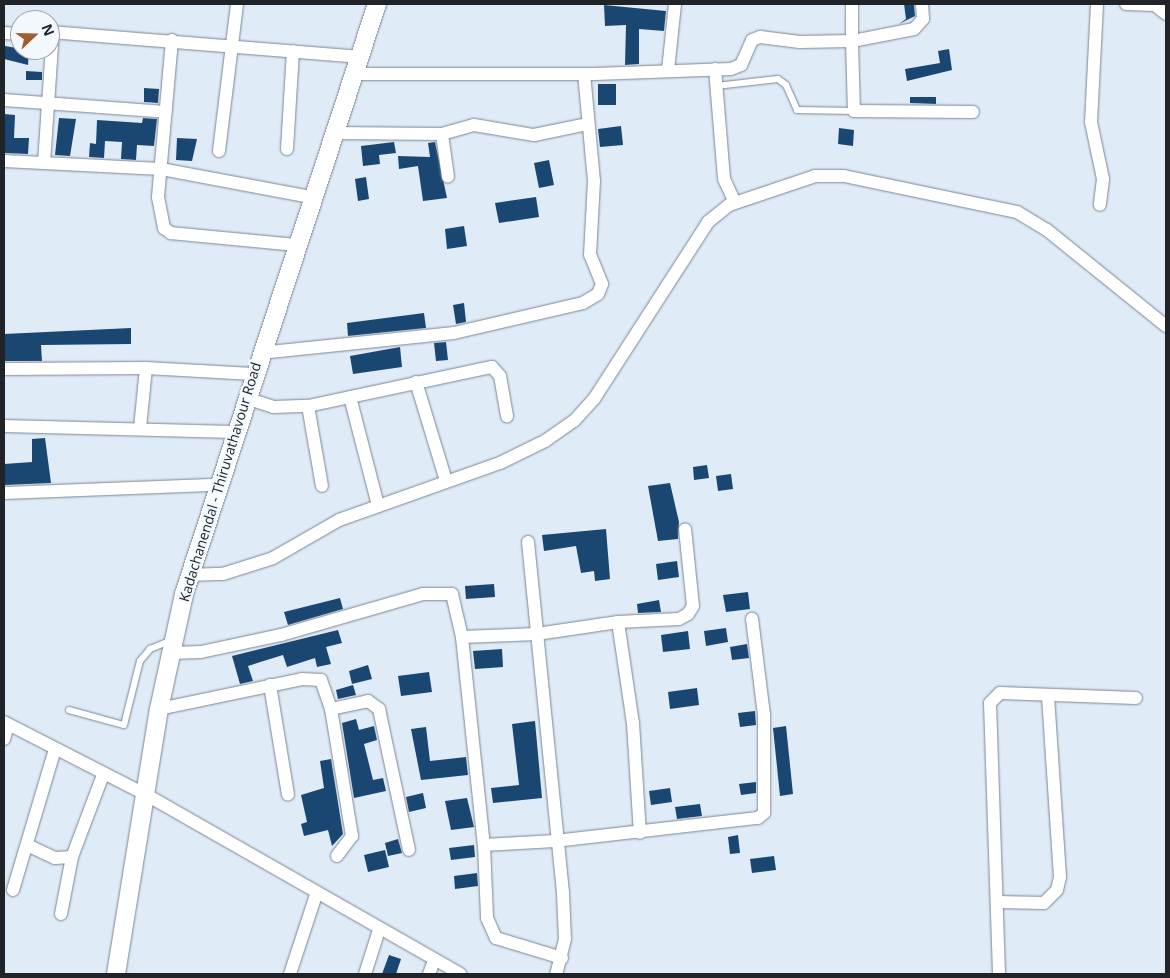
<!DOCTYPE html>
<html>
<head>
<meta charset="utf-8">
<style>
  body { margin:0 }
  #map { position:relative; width:1170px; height:978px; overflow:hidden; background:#e0ebf8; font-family:"Open Sans",sans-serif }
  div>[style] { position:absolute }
  .building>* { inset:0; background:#1a4772 }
  .roads { filter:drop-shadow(0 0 1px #7c8692) drop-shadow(0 0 1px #7c8692) }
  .service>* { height:6px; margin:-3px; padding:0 3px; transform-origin:3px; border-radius:3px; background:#fff }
  .minor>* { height:12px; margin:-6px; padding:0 6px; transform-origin:6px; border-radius:6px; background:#fff }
  .secondary>* { height:18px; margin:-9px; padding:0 9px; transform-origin:9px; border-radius:9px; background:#fff }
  span { translate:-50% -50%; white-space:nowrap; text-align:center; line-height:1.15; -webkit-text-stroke:5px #f3f8fd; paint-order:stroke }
  .street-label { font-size:14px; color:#202429 }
  .frame { position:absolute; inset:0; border:5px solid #202429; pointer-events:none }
  .north { position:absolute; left:10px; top:10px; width:50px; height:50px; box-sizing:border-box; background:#f3f8fd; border:1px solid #9fa3a8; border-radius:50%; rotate:69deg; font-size:14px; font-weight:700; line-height:20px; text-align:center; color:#202429 }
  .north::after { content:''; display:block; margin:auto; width:18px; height:22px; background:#a15d2d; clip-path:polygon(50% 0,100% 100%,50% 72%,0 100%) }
</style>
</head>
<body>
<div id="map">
  <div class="building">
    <div style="clip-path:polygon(904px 4px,914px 4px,915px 16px,899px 24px,906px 19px)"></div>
    <div style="clip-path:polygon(604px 5px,666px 11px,664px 31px,639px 29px,639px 64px,625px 65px,626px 25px,605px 26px)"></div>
    <div style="clip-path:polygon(5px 46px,29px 50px,28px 65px,4px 59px)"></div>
    <div style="clip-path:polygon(949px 49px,952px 70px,907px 81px,905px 69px,940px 63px,938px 51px)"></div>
    <div style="clip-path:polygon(26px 71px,42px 72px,42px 80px,26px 80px)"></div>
    <div style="clip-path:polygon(598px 84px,616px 84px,616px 105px,598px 105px)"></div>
    <div style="clip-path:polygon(144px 88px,159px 89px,158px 103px,144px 102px)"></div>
    <div style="clip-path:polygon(910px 97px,936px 97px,936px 104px,910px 103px)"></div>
    <div style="clip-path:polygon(4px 114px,15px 115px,14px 138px,29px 138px,28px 154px,4px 153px)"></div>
    <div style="clip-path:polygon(59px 118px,76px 119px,70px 156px,55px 155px)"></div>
    <div style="clip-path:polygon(143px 118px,157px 119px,154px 146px,137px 145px,136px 160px,121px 159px,122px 142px,105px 141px,104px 158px,89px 157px,90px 143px,96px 144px,97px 120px,142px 123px)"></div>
    <div style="clip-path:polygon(621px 126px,623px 145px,600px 147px,598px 129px)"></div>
    <div style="clip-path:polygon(839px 128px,854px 130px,853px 146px,838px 144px)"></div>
    <div style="clip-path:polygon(177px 138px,197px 139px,192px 161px,176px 160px)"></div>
    <div style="clip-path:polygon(394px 142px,396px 153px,379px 155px,380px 164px,363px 166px,361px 146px)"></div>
    <div style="clip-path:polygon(435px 142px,447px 198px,423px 201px,418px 166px,399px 169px,398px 156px,430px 157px,428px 143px)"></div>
    <div style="clip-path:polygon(549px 160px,554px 185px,539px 188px,534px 163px)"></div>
    <div style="clip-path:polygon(366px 177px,369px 199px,358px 201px,355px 179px)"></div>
    <div style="clip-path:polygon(536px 197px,539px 217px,499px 223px,495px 203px)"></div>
    <div style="clip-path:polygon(464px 226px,467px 246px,447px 249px,445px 229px)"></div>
    <div style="clip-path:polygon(464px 303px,466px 322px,456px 324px,453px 305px)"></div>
    <div style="clip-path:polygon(424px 313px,426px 328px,348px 336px,347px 323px)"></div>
    <div style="clip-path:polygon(131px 328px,131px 344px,41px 345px,42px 361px,4px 361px,4px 334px)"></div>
    <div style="clip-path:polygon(446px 342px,448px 360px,436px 361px,434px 343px)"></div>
    <div style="clip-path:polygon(400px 347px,402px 367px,353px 374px,350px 356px)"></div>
    <div style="clip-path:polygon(45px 438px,51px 483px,5px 485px,4px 464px,32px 462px,32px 439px)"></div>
    <div style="clip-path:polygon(707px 465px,709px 478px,694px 480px,693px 467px)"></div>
    <div style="clip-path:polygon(731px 474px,733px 489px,718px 491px,716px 476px)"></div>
    <div style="clip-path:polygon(670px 483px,679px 522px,678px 539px,658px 541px,648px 486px)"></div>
    <div style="clip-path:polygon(606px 529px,610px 579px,595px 581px,594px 571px,581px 573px,576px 546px,544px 551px,542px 535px)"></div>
    <div style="clip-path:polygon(677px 561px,679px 577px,658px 580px,656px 564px)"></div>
    <div style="clip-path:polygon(494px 584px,495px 597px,466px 599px,465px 586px)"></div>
    <div style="clip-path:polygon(748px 592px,750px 609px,726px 612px,723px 595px)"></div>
    <div style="clip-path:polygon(340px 598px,343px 609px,288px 625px,284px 612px)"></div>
    <div style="clip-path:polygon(659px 600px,661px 612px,638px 613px,637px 604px)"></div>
    <div style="clip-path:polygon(726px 628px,728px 642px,706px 646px,704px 631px)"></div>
    <div style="clip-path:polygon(338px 630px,342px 643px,326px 647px,331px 664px,317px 667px,315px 658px,287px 667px,283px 655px,248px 666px,253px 681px,240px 684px,232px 656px)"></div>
    <div style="clip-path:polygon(688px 631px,690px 649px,663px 652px,661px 635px)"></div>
    <div style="clip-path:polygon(747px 644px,749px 658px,732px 660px,730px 647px)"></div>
    <div style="clip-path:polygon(502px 649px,503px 667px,475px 669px,473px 651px)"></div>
    <div style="clip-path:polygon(368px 665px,372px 679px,352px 684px,349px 671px)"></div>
    <div style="clip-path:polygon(429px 672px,432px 692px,401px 696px,398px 676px)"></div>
    <div style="clip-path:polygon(353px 685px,356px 695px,338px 699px,336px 690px)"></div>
    <div style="clip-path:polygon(697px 688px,699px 705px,670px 709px,668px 692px)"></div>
    <div style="clip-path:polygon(755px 711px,756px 725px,740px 727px,738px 713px)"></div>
    <div style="clip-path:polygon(356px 719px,359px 730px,374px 726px,377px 740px,364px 744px,373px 780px,383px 778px,386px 791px,354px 798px,342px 723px)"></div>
    <div style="clip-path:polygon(535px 721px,542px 798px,493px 803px,491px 788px,519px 785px,512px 724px)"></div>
    <div style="clip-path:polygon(786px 726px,793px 794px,780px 796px,773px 728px)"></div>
    <div style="clip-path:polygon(426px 727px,430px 761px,466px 757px,468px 775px,421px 780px,411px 729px)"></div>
    <div style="clip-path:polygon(331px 759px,343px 834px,332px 846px,328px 830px,304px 836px,301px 824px,307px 822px,301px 795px,324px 788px,320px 761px)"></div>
    <div style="clip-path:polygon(756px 782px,756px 793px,741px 795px,739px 784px)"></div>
    <div style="clip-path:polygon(670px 788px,672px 802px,651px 805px,649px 791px)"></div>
    <div style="clip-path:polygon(423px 793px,426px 808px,409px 812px,406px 797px)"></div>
    <div style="clip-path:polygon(467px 798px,474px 827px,451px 830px,445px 801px)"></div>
    <div style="clip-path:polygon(700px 804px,702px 816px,677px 819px,675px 807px)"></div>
    <div style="clip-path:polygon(738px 835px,740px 853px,730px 854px,728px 837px)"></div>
    <div style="clip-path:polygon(398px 839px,402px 853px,388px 856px,385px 843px)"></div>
    <div style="clip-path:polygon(474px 845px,475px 857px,451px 860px,449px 848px)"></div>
    <div style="clip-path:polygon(385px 850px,389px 867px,368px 872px,364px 855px)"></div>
    <div style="clip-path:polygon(774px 856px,776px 870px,752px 873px,750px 859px)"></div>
    <div style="clip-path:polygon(477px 873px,478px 886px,455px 889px,454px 876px)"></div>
    <div style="clip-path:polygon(389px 955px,401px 959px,396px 974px,382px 974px)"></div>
  </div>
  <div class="roads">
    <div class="service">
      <div style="left:716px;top:86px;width:62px;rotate:-6.4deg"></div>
      <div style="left:778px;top:79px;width:10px;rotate:37deg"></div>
      <div style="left:786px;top:85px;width:27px;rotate:66deg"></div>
      <div style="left:797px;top:110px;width:57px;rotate:1deg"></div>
      <div style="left:69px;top:710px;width:57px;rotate:15.3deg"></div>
      <div style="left:124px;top:725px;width:66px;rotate:-76deg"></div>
      <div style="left:140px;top:661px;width:16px;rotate:-50deg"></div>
      <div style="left:150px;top:649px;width:24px;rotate:-22deg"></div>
    </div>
    <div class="minor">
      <div style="left:922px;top:4px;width:15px;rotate:86deg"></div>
      <div style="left:923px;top:19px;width:13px;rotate:132deg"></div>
      <div style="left:914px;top:29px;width:63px;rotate:169deg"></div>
      <div style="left:852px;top:41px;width:70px;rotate:88.4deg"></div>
      <div style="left:854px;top:111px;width:119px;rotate:0.5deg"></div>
      <div style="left:1097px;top:4px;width:118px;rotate:92.9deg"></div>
      <div style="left:1091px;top:122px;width:58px;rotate:78.1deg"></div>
      <div style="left:1103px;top:179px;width:26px;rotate:97deg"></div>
      <div style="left:1126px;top:4px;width:29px;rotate:2deg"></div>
      <div style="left:1155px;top:5px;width:14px;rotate:39deg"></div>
      <div style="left:50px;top:32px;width:309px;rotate:4.6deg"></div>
      <div style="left:4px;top:33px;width:16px;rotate:4deg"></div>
      <div style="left:172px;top:40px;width:158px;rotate:95.1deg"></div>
      <div style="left:158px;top:197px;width:32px;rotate:79deg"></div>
      <div style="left:164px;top:228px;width:9px;rotate:36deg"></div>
      <div style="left:171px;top:233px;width:125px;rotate:5.5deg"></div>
      <div style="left:715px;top:69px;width:110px;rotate:85.3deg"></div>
      <div style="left:724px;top:179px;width:26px;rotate:65deg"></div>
      <div style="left:668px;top:70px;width:66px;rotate:-83.9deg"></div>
      <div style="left:353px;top:74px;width:242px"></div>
      <div style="left:595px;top:74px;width:136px;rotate:-2.1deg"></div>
      <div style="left:731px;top:69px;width:11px;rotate:-22deg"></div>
      <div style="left:741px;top:65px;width:27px;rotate:-66deg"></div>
      <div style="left:752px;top:40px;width:9px;rotate:-21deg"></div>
      <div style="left:760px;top:37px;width:40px;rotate:7.1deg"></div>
      <div style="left:800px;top:42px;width:52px;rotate:-1.1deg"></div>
      <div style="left:852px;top:41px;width:37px;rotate:-90deg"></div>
      <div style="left:4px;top:100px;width:162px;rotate:4.2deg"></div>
      <div style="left:333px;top:133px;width:109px;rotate:0.5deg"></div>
      <div style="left:442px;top:134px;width:33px;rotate:-16deg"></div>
      <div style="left:474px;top:125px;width:61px;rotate:9.5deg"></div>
      <div style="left:534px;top:135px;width:54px;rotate:-11.7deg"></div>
      <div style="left:442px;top:134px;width:43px;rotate:82.1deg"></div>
      <div style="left:287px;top:149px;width:98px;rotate:-86.5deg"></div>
      <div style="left:219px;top:151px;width:148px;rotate:-83deg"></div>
      <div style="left:4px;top:161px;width:157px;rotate:2.9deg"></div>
      <div style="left:161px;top:169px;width:153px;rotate:10.6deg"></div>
      <div style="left:44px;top:163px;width:131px;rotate:-86.1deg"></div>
      <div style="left:260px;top:353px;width:195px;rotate:-5.9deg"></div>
      <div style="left:454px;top:333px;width:132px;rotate:-13.1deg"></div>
      <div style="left:583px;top:303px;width:17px;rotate:-31deg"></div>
      <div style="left:598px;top:294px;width:11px;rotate:-68deg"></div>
      <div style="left:602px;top:284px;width:31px;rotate:-112deg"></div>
      <div style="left:590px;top:255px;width:74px;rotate:-86.9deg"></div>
      <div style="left:594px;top:181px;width:107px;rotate:-95.3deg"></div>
      <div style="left:146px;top:368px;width:107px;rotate:3.2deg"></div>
      <div style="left:4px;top:369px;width:142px;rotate:-0.4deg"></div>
      <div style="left:146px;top:368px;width:60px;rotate:95.7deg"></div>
      <div style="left:416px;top:382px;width:103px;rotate:73.1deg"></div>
      <div style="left:350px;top:397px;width:112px;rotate:75.5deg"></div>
      <div style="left:246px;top:398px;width:29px;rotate:18deg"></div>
      <div style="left:274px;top:407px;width:34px;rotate:-2deg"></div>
      <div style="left:308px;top:406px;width:188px;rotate:-12deg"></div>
      <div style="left:492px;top:367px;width:12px;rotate:48deg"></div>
      <div style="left:500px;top:376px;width:41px;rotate:80.1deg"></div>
      <div style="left:308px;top:406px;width:81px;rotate:80.1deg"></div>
      <div style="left:4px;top:426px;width:230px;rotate:1.5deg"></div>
      <div style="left:4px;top:493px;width:213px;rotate:-2.2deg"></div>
      <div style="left:528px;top:542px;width:354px;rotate:84.3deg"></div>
      <div style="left:563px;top:894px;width:45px;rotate:87.5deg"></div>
      <div style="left:565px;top:939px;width:36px;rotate:104deg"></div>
      <div style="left:189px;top:575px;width:34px;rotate:-2deg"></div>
      <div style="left:223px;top:574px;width:52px;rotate:-17.7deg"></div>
      <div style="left:273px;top:558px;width:76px;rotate:-29.9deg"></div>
      <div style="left:339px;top:520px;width:171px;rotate:-19.5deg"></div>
      <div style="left:500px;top:463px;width:50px;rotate:-26.1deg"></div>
      <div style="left:545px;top:441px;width:35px;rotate:-35deg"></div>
      <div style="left:574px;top:421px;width:30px;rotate:-48deg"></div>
      <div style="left:594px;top:399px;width:211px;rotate:-57.2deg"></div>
      <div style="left:708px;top:222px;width:27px;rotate:-39deg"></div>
      <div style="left:729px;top:205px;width:91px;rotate:-18.6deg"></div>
      <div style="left:815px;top:176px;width:29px"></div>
      <div style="left:844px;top:176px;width:177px;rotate:11.8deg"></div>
      <div style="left:1017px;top:212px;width:35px;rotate:31deg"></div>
      <div style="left:1047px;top:230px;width:153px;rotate:38.9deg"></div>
      <div style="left:618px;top:622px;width:61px;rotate:-2.8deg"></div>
      <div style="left:679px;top:619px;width:10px;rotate:-29deg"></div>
      <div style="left:688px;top:614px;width:9px;rotate:-58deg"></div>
      <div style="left:693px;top:606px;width:77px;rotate:-95.9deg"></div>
      <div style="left:462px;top:637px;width:75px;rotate:-2.3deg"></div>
      <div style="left:537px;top:634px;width:82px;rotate:-8.4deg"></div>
      <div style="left:618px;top:622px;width:102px;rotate:81.6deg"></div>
      <div style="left:633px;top:723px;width:110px;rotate:86.4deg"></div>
      <div style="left:171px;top:653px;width:30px;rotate:-2deg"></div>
      <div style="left:201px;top:652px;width:82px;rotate:-12deg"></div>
      <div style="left:281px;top:635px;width:148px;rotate:-16.1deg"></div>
      <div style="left:423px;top:594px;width:29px"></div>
      <div style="left:452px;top:594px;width:44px;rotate:76.9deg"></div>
      <div style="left:462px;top:637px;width:209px;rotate:84deg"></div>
      <div style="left:484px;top:845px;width:71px;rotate:-3.2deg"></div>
      <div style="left:555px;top:841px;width:204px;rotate:-6.5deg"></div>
      <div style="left:758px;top:818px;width:8px;rotate:-40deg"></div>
      <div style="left:764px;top:813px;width:98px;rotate:-90deg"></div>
      <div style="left:764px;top:715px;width:97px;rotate:-97.1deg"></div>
      <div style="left:270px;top:685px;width:111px;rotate:80.7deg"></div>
      <div style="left:159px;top:709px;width:146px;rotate:-11.8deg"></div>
      <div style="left:302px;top:679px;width:19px;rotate:3deg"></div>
      <div style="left:321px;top:680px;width:31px;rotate:71deg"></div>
      <div style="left:331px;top:709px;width:129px;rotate:80.6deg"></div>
      <div style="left:352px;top:836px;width:25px;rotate:127deg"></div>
      <div style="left:331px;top:709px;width:38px;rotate:-12deg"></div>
      <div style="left:368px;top:701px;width:14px;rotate:36deg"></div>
      <div style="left:379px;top:709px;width:144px;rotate:78deg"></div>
      <div style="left:4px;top:722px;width:158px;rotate:27.1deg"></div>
      <div style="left:145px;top:794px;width:363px;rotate:29.7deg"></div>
      <div style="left:4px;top:739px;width:15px;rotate:-74deg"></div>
      <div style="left:27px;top:845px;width:31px;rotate:25deg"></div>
      <div style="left:55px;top:858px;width:17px;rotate:-3deg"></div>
      <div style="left:72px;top:857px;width:88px;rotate:-69.3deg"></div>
      <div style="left:484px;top:845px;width:73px;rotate:87.6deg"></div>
      <div style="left:487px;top:918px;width:22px;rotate:66deg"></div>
      <div style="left:496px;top:938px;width:69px;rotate:16.9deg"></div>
      <div style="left:13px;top:890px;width:147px;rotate:-73.4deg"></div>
      <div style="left:998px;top:902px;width:46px;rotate:1.2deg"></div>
      <div style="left:1044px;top:903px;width:18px;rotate:-45deg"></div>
      <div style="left:1057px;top:890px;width:13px;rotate:-77deg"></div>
      <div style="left:1060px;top:877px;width:182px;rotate:-93.8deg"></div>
      <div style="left:61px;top:914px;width:58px;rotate:-79.1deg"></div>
      <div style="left:290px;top:974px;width:83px;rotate:-71.8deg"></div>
      <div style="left:365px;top:974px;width:46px;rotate:-72.3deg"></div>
      <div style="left:429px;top:974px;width:14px;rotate:-69deg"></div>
      <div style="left:999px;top:974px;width:271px;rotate:-91.9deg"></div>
      <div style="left:990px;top:703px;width:14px;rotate:-45deg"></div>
      <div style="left:1000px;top:693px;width:136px;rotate:2.1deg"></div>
    </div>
    <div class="secondary">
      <div style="left:116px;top:974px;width:268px;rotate:-80.8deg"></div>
      <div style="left:159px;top:709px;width:118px;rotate:-77.7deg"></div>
      <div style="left:184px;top:594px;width:621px;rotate:-71.89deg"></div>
    </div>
  </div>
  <div class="street-label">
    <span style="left:220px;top:482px;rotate:-73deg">Kadachanendal - Thiruvathavour Road</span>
  </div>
  <div class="frame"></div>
  <div class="north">N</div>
</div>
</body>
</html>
